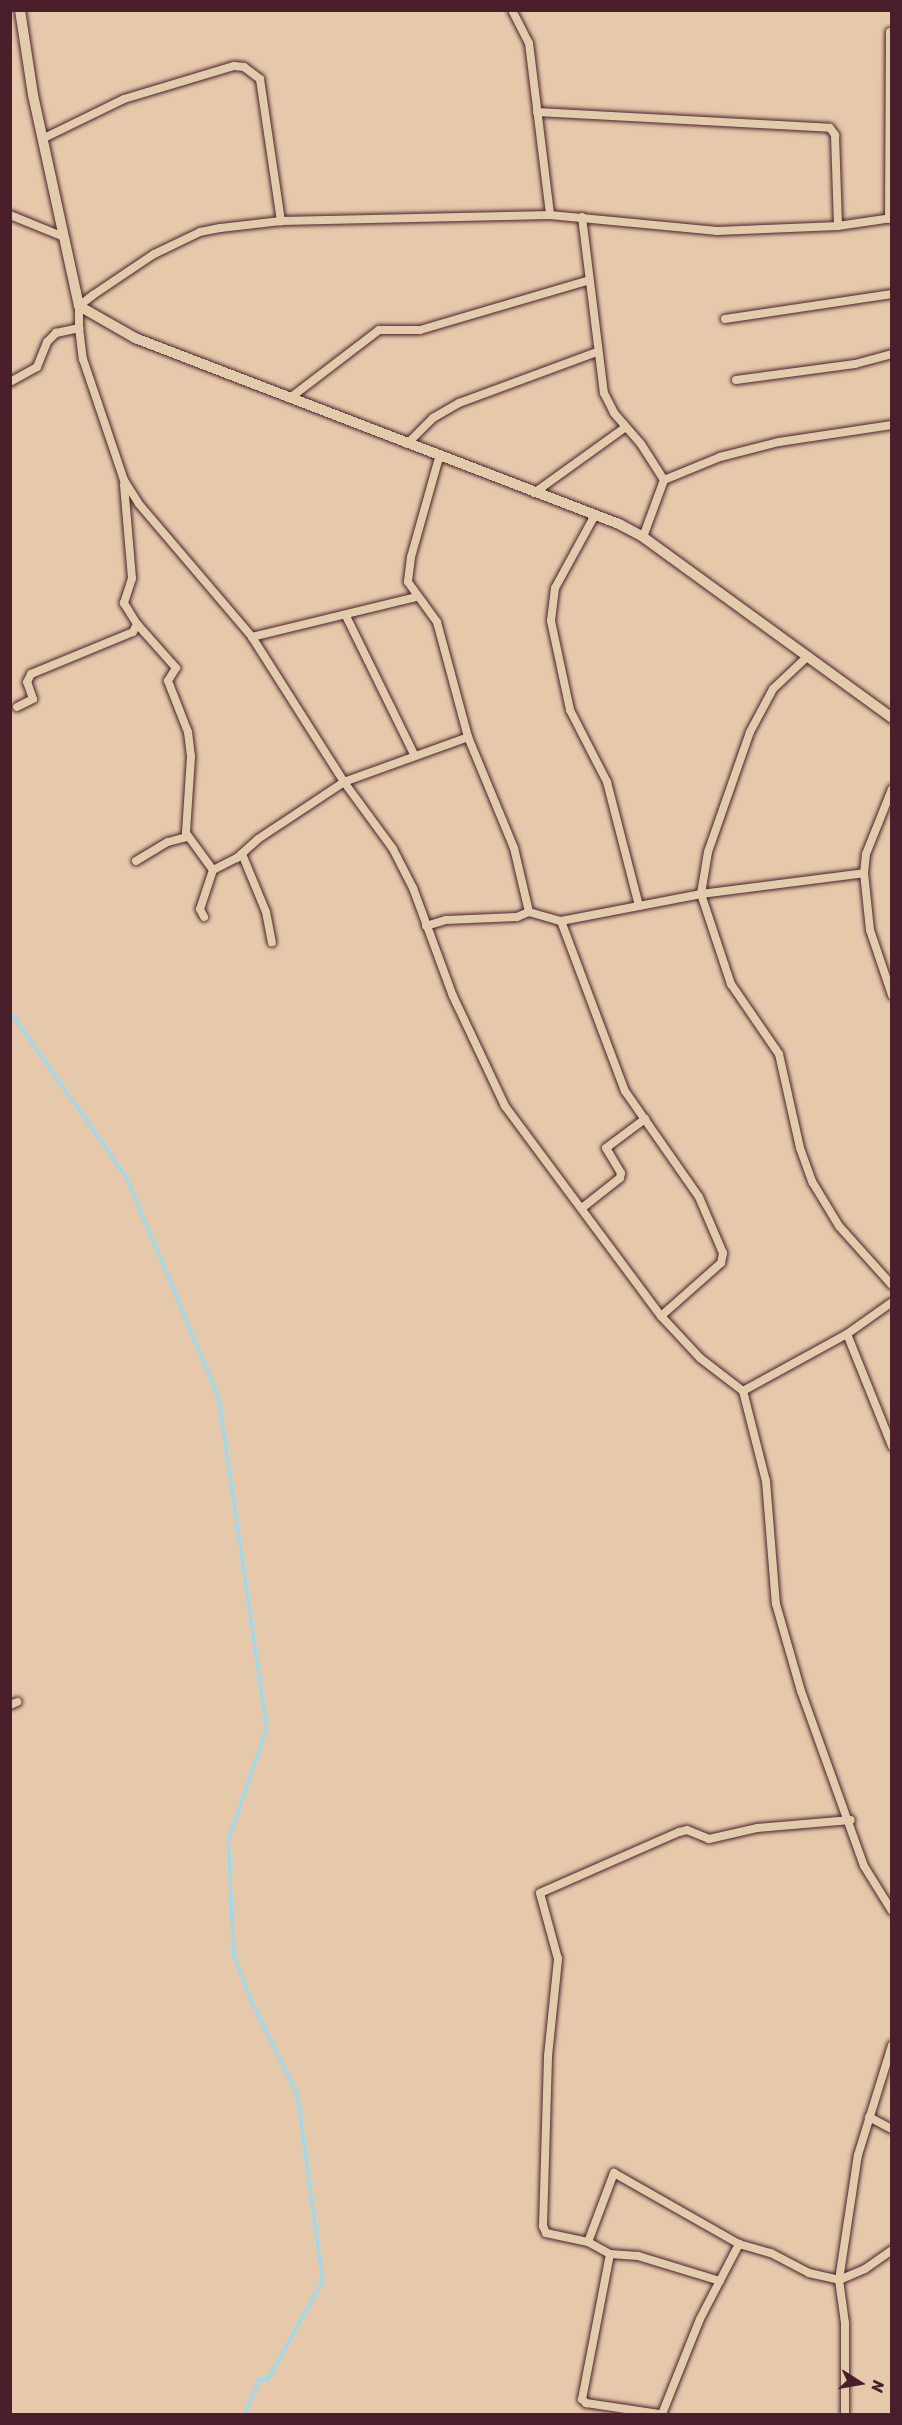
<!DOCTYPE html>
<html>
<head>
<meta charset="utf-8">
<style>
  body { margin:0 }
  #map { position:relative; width:902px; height:2425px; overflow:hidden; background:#e6c9ab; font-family:Sriracha,sans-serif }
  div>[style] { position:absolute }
  .stream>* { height:3px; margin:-1.5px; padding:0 1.5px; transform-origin:1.5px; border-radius:1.5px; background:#95ddf7 }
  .roads { filter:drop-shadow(0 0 2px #4a1f2b) drop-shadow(0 0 2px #4a1f2b) }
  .minor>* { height:8px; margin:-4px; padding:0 4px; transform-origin:4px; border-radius:4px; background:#e2ccac }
  .tertiary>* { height:10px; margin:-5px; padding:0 5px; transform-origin:5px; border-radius:5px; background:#e2ccac }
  span { translate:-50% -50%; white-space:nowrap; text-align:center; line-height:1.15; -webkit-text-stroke:6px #e2ccac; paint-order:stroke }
  .frame { position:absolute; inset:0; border:12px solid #4a1f2b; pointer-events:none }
  .north { position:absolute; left:830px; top:2353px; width:60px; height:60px; -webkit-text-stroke:4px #e2ccac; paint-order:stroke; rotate:101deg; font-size:16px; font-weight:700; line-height:24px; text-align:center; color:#4a1f2b }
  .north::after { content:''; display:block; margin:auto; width:21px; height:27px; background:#4a1f2b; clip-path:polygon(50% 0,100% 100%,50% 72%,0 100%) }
</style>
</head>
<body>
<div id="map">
  <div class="stream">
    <div style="left:10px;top:1012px;width:202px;rotate:54.9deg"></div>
    <div style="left:126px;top:1177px;width:238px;rotate:67.3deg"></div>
    <div style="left:218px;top:1397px;width:334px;rotate:81.7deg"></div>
    <div style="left:266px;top:1728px;width:117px;rotate:108.9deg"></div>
    <div style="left:228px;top:1839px;width:115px;rotate:87.5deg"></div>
    <div style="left:233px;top:1954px;width:50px;rotate:69deg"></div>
    <div style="left:251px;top:2001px;width:105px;rotate:63.9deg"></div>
    <div style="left:297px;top:2095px;width:188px;rotate:82.3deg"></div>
    <div style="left:322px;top:2281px;width:112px;rotate:119.3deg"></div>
    <div style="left:267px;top:2379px;width:8px;rotate:180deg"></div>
    <div style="left:259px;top:2379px;width:38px;rotate:113deg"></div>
  </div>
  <div class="roads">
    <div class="minor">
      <div style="left:512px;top:10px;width:37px;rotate:63deg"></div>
      <div style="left:529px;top:43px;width:173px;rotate:83deg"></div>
      <div style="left:537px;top:112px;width:293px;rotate:3.1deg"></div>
      <div style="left:830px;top:128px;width:9px;rotate:54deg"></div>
      <div style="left:835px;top:135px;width:91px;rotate:88.1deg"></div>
      <div style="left:42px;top:139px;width:91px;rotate:-26deg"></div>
      <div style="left:124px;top:99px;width:115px;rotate:-16.7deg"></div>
      <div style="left:234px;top:66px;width:10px;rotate:6deg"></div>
      <div style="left:244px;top:67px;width:20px;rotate:37deg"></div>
      <div style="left:260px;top:79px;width:144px;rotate:81.6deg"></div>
      <div style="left:10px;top:215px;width:58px;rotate:22.2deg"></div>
      <div style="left:582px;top:217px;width:177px;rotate:82.9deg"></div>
      <div style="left:604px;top:393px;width:22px;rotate:63deg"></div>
      <div style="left:614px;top:413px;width:41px;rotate:48.9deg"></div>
      <div style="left:641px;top:444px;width:43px;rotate:57.4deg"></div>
      <div style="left:664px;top:480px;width:61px;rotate:110.2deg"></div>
      <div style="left:892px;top:218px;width:55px;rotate:171.6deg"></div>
      <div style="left:838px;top:226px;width:121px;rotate:177.6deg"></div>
      <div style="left:717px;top:231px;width:168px;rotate:-174.5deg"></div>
      <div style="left:550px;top:215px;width:269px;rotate:178.7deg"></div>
      <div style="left:281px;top:221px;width:61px;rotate:173.5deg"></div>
      <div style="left:220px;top:228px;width:20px;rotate:169deg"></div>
      <div style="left:200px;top:232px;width:51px;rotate:154.4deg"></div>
      <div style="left:154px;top:254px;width:73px;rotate:146.1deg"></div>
      <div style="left:93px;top:295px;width:18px;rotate:142deg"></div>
      <div style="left:79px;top:306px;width:22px;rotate:90deg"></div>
      <div style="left:79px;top:328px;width:31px;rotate:83deg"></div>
      <div style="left:83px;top:359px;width:128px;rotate:71.3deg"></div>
      <div style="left:124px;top:480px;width:28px;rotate:58deg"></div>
      <div style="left:139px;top:504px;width:175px;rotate:49.6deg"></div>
      <div style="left:252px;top:637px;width:172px;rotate:57.6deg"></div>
      <div style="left:344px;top:782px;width:83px;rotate:53.8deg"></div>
      <div style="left:393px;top:849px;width:44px;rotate:62.9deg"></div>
      <div style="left:413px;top:888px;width:115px;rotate:69.7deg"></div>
      <div style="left:453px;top:996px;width:122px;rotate:64.7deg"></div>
      <div style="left:505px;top:1106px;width:262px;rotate:53.4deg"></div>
      <div style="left:661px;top:1316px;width:57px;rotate:47.1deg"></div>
      <div style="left:700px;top:1358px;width:54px;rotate:37.5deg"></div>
      <div style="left:743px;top:1391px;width:93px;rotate:75.7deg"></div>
      <div style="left:766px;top:1481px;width:123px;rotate:85.4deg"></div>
      <div style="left:776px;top:1604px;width:91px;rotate:74deg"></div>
      <div style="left:801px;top:1691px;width:186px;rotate:70.2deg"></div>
      <div style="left:864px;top:1866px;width:53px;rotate:58.1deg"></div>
      <div style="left:889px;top:219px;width:187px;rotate:-89.7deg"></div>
      <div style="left:725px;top:319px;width:169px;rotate:-8.5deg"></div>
      <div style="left:736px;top:380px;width:120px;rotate:-7.7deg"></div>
      <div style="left:855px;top:364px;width:38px;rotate:-15deg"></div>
      <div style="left:10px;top:382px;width:31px;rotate:-29deg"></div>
      <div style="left:37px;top:367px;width:27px;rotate:-68deg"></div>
      <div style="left:47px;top:342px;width:13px;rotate:-45deg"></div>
      <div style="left:56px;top:333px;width:24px;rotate:-12deg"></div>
      <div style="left:290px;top:398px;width:112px;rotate:-37.4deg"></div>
      <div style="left:379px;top:330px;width:41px"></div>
      <div style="left:420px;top:330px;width:174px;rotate:-16.4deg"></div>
      <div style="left:407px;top:444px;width:37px;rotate:-45deg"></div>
      <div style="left:433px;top:418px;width:30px;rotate:-30deg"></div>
      <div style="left:459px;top:403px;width:147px;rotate:-20.3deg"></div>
      <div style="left:440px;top:454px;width:107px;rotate:105.7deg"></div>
      <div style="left:411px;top:557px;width:25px;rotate:97deg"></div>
      <div style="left:408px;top:582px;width:49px;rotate:54.1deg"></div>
      <div style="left:437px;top:622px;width:119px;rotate:74.9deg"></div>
      <div style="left:468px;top:737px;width:120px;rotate:67.5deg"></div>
      <div style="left:514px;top:848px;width:66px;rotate:76.8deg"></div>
      <div style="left:664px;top:480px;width:61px;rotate:-22.3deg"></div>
      <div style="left:720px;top:457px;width:61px;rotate:-14.3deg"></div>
      <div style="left:779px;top:442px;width:114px;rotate:-8.6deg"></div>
      <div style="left:534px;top:493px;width:113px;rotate:-35.7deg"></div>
      <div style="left:595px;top:515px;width:83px;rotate:118.7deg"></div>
      <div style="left:555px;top:588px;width:33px;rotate:97deg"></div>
      <div style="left:551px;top:621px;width:91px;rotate:77.9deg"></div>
      <div style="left:570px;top:710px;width:81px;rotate:62.8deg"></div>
      <div style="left:607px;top:782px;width:128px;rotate:75.5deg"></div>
      <div style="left:346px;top:616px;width:156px;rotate:63.8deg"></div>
      <div style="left:137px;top:624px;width:59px;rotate:48.4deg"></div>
      <div style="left:176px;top:668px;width:15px;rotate:122deg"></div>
      <div style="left:168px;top:681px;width:55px;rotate:68.6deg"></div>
      <div style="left:188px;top:732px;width:25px;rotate:83deg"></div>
      <div style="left:191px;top:757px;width:76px;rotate:93.8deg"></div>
      <div style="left:186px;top:833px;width:46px;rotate:53.9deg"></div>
      <div style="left:213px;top:870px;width:41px;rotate:108.4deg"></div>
      <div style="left:200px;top:909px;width:9px;rotate:63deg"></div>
      <div style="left:252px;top:637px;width:169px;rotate:-13.7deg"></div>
      <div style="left:808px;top:656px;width:48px;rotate:136.7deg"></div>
      <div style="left:773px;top:689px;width:49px;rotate:118.1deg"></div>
      <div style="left:750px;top:732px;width:127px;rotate:109.3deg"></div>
      <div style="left:708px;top:852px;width:43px;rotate:99.5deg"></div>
      <div style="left:701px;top:894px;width:95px;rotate:71.6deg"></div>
      <div style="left:731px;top:984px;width:85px;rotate:55.6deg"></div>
      <div style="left:779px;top:1054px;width:96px;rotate:77.4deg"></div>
      <div style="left:800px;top:1148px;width:37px;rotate:70deg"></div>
      <div style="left:813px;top:1183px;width:50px;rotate:58.8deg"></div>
      <div style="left:839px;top:1226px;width:79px;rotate:48.1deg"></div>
      <div style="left:17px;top:707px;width:18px;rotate:-27deg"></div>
      <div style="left:33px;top:699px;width:18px;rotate:-109deg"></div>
      <div style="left:27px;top:682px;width:9px;rotate:-63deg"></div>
      <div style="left:31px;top:674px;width:110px;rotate:-22.4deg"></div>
      <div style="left:133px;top:632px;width:9px;rotate:-63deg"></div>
      <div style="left:137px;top:624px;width:25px;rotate:-122deg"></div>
      <div style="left:124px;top:603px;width:26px;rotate:-72deg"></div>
      <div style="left:132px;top:578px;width:94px;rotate:-94.9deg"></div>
      <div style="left:892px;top:789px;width:70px;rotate:111.8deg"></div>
      <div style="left:866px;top:854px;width:19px;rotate:96deg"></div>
      <div style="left:864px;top:873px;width:57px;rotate:84deg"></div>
      <div style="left:870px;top:930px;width:69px;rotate:71.3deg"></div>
      <div style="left:242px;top:854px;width:63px;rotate:67.5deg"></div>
      <div style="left:266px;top:912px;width:31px;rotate:79deg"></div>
      <div style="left:136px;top:861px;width:37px;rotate:-31deg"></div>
      <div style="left:168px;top:842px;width:20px;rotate:-15deg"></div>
      <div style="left:213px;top:870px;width:27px;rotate:-27deg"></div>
      <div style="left:237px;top:858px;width:28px;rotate:-42deg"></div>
      <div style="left:258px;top:839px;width:103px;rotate:-33.5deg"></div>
      <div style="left:344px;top:782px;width:132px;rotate:-19.9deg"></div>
      <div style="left:561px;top:921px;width:182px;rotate:69.4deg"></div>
      <div style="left:625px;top:1091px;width:129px;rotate:55.1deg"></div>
      <div style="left:699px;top:1197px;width:61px;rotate:66.8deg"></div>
      <div style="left:723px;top:1253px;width:10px;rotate:101deg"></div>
      <div style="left:721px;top:1263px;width:80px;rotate:138.5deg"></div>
      <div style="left:426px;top:926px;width:21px;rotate:-17deg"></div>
      <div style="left:446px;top:920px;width:71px;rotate:-2.4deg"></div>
      <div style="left:517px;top:917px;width:13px;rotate:-23deg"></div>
      <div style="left:529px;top:912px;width:33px;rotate:16deg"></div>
      <div style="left:561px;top:921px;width:143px;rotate:-10.9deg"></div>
      <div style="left:701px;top:894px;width:164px;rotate:-7.3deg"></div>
      <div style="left:582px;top:1208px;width:48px;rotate:-38.3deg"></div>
      <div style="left:620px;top:1178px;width:5px;rotate:-79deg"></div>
      <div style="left:621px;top:1173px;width:29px;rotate:-121deg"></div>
      <div style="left:606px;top:1148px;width:49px;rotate:-36.6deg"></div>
      <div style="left:847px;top:1334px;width:121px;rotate:68.1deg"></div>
      <div style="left:743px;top:1391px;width:119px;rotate:-28.7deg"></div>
      <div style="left:847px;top:1334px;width:55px;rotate:-35.4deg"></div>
      <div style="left:10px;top:1705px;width:8px;rotate:-23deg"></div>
      <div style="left:869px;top:2117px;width:26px;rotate:28deg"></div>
      <div style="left:588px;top:2242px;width:74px;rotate:-69.4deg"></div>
      <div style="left:614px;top:2173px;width:144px;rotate:29.6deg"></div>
      <div style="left:610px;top:2254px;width:148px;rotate:100.9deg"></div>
      <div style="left:582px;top:2399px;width:6px;rotate:45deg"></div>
      <div style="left:586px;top:2403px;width:74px;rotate:8.6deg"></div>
      <div style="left:720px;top:2281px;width:86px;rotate:-163deg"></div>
      <div style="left:638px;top:2256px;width:28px;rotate:-176deg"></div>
      <div style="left:610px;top:2254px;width:25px;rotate:-151deg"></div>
      <div style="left:588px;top:2242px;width:43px;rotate:-167.9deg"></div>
      <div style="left:546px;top:2233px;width:8px;rotate:-113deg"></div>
      <div style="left:543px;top:2226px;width:170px;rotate:-88.3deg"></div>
      <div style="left:548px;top:2056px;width:98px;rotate:-84.1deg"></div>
      <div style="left:558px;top:1959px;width:68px;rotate:-105.3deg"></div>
      <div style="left:540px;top:1893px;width:152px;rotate:-23.7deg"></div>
      <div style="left:679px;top:1832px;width:8px;rotate:-14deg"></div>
      <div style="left:687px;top:1830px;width:24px;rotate:22deg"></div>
      <div style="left:709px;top:1839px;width:49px;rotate:-12.9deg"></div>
      <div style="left:757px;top:1828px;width:94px;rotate:-4.9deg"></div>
      <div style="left:662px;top:2414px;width:102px;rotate:-68.2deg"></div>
      <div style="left:700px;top:2319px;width:85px;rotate:-62.5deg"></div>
      <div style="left:739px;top:2244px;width:33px;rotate:16deg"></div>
      <div style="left:771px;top:2253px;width:43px;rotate:27.8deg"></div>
      <div style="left:809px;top:2273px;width:31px;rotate:13deg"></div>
      <div style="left:839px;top:2280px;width:28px;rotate:-23deg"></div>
      <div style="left:865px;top:2269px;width:33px;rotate:-35deg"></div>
      <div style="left:845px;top:2414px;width:91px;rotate:-90deg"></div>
      <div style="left:845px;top:2323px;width:43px;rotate:-97.9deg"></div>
      <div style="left:839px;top:2280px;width:126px;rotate:-81.4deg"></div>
      <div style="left:858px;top:2155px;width:115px;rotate:-72.8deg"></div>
    </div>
    <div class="tertiary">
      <div style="left:20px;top:10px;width:86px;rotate:81.3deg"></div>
      <div style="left:33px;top:95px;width:216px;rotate:77.7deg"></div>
      <div style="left:79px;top:306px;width:64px;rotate:29.7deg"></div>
      <div style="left:135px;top:338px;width:519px;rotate:21.02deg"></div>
      <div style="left:619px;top:524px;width:27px;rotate:28deg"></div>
      <div style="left:643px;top:537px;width:308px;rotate:36deg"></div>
    </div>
  </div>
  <div class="frame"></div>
  <div class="north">N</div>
</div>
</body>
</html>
